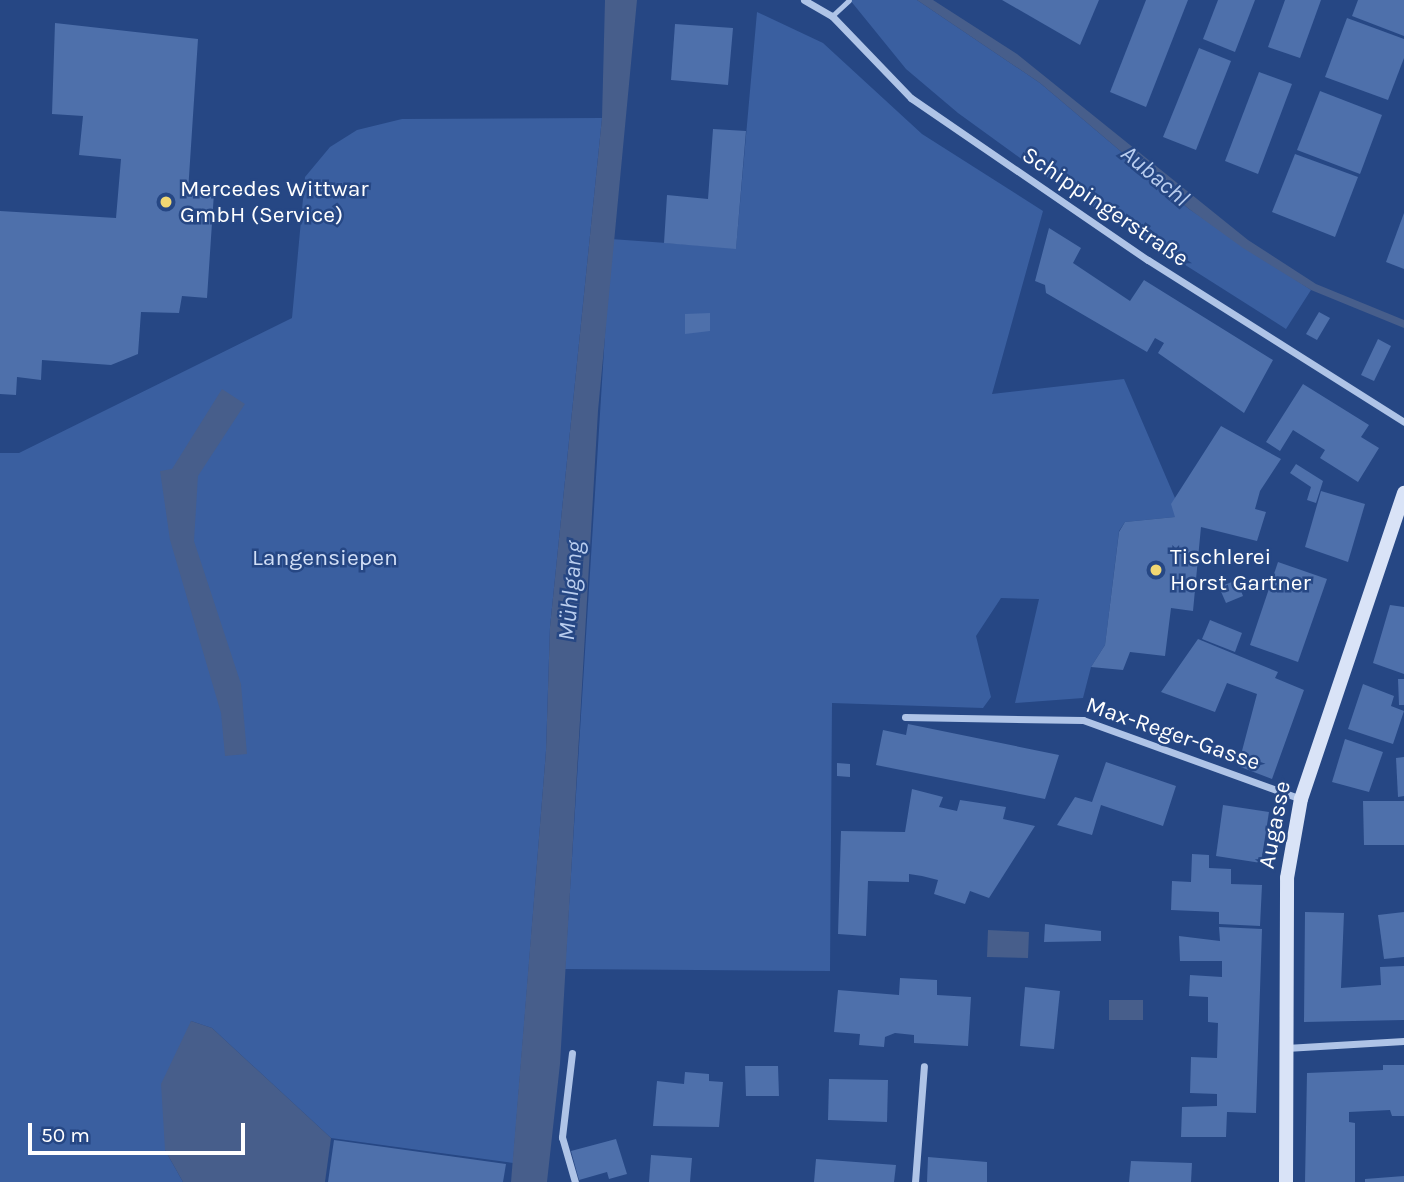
<!DOCTYPE html>
<html>
<head>
<meta charset="utf-8">
<style>
  body { margin:0 }
  #map { position:relative; width:1404px; height:1182px; overflow:hidden; background:#264784; font-family:Karla,sans-serif }
  div>[style] { position:absolute }
  .green>* { inset:0; background:#3a5fa0 }
  .water>* { inset:0; background:#475e8b }
  .building>* { inset:0; background:#4e70ab }
  .lane>* { height:5px; margin:-2.5px; padding:0 2.5px; transform-origin:2.5px; border-radius:2.5px; background:#afc4e7 }
  .street>* { height:7px; margin:-3.5px; padding:0 3.5px; transform-origin:3.5px; border-radius:3.5px; background:#afc4e7 }
  .secondary>* { height:14px; margin:-7px; padding:0 7px; transform-origin:7px; border-radius:7px; background:#d9e3f7 }
  .dots>* { width:19px; height:19px; translate:-50% -50%; box-sizing:border-box; border:4px solid #264784; border-radius:50% }
  span { translate:-50% -50%; white-space:nowrap; text-align:center; line-height:1.15; -webkit-text-stroke:5px #264784; paint-order:stroke }
  .poi-label { font-size:23px; color:#fff }
  .left { translate:0 -50%; text-align:left }
  .street-label { font-size:23px; color:#fff }
  .park-label { font-size:23px; color:#d2dff6 }
  .water-label { font-size:24px; color:#baceef; font-style:italic }
  .scale { position:absolute; left:28px; top:1123px; width:217px; height:32px; box-sizing:border-box; border:4px solid #fff; border-top:0; padding-left:9px; font-size:21px; line-height:24px; white-space:nowrap; color:#fff; -webkit-text-stroke:5px #264784; paint-order:stroke }
</style>
</head>
<body>
<div id="map">
  <div class="green">
    <div style="clip-path:polygon(850px 0,917px 0,1040px 83px,1189px 209px,1311px 290px,1286px 329px,1042px 174px,958px 113px,906px 69px)"></div>
    <div style="clip-path:polygon(757px 12px,823px 43px,922px 134px,1043px 211px,992px 394px,1124px 379px,1175px 498px,1175px 517px,1125px 522px,1119px 531px,1105px 645px,1091px 667px,1083px 698px,1015px 703px,1039px 599px,1001px 598px,976px 636px,991px 697px,983px 708px,832px 703px,830px 971px,565px 969px,611px 239px,736px 248px)"></div>
    <div style="clip-path:polygon(602px 118px,550px 627px,546px 751px,513px 1163px,331px 1138px,212px 1028px,191px 1021px,165px 1150px,183px 1182px,0 1182px,0 453px,19px 453px,292px 318px,305px 177px,330px 147px,357px 130px,402px 119px)"></div>
  </div>
  <div class="water">
    <div style="clip-path:polygon(605px 0,637px 0,598px 411px,560px 1064px,547px 1182px,511px 1182px,546px 751px,550px 627px,602px 118px)"></div>
    <div style="clip-path:polygon(917px 0,933px 0,1017px 54px,1248px 240px,1316px 284px,1404px 320px,1404px 328px,1311px 290px,1243px 248px,1189px 209px,1040px 83px)"></div>
    <div style="clip-path:polygon(222px 389px,245px 404px,198px 476px,194px 541px,241px 684px,247px 754px,225px 756px,221px 713px,170px 540px,160px 471px,172px 469px)"></div>
    <div style="clip-path:polygon(988px 930px,1029px 932px,1028px 958px,987px 957px)"></div>
    <div style="clip-path:polygon(1109px 1000px,1143px 1000px,1143px 1020px,1109px 1020px)"></div>
    <div style="clip-path:polygon(191px 1021px,212px 1028px,331px 1138px,325px 1182px,183px 1182px,165px 1150px,161px 1084px)"></div>
  </div>
  <div class="building">
    <div style="clip-path:polygon(1002px 0,1099px 0,1080px 45px)"></div>
    <div style="clip-path:polygon(1146px 0,1188px 0,1146px 107px,1110px 92px)"></div>
    <div style="clip-path:polygon(1218px 0,1255px 0,1235px 52px,1203px 39px)"></div>
    <div style="clip-path:polygon(1285px 0,1321px 0,1300px 58px,1268px 47px)"></div>
    <div style="clip-path:polygon(1358px 0,1404px 0,1404px 36px,1352px 16px)"></div>
    <div style="clip-path:polygon(1347px 18px,1404px 39px,1404px 58px,1388px 100px,1325px 77px)"></div>
    <div style="clip-path:polygon(55px 23px,198px 39px,188px 192px,214px 193px,207px 298px,182px 296px,179px 313px,141px 312px,138px 354px,111px 365px,42px 360px,41px 380px,17px 377px,16px 395px,0 394px,0 211px,116px 218px,121px 159px,79px 155px,83px 116px,52px 114px)"></div>
    <div style="clip-path:polygon(675px 24px,733px 28px,728px 85px,671px 80px)"></div>
    <div style="clip-path:polygon(1199px 48px,1231px 61px,1196px 150px,1163px 137px)"></div>
    <div style="clip-path:polygon(1259px 72px,1292px 84px,1258px 174px,1225px 161px)"></div>
    <div style="clip-path:polygon(1320px 91px,1382px 115px,1360px 174px,1297px 150px)"></div>
    <div style="clip-path:polygon(713px 129px,746px 131px,736px 249px,664px 243px,667px 195px,708px 199px)"></div>
    <div style="clip-path:polygon(1295px 154px,1358px 177px,1335px 237px,1272px 212px)"></div>
    <div style="clip-path:polygon(1404px 213px,1404px 269px,1386px 262px)"></div>
    <div style="clip-path:polygon(1049px 228px,1081px 248px,1073px 263px,1130px 301px,1144px 280px,1273px 360px,1244px 413px,1158px 353px,1164px 343px,1155px 338px,1147px 352px,1046px 293px,1045px 285px,1035px 281px)"></div>
    <div style="clip-path:polygon(1319px 312px,1330px 318px,1317px 340px,1306px 334px)"></div>
    <div style="clip-path:polygon(710px 313px,710px 331px,685px 334px,685px 314px)"></div>
    <div style="clip-path:polygon(1378px 339px,1391px 346px,1374px 381px,1361px 375px)"></div>
    <div style="clip-path:polygon(1303px 384px,1369px 425px,1361px 437px,1379px 448px,1358px 482px,1320px 458px,1325px 450px,1293px 430px,1280px 451px,1266px 442px)"></div>
    <div style="clip-path:polygon(1221px 426px,1281px 459px,1260px 491px,1255px 509px,1266px 512px,1257px 541px,1201px 527px,1193px 611px,1171px 608px,1165px 656px,1130px 652px,1123px 670px,1091px 667px,1105px 645px,1119px 532px,1125px 522px,1175px 517px,1171px 504px)"></div>
    <div style="clip-path:polygon(1296px 464px,1323px 481px,1316px 503px,1307px 500px,1311px 487px,1290px 473px)"></div>
    <div style="clip-path:polygon(1321px 491px,1365px 504px,1348px 562px,1305px 547px)"></div>
    <div style="clip-path:polygon(1278px 562px,1327px 579px,1298px 662px,1250px 645px)"></div>
    <div style="clip-path:polygon(1237px 580px,1243px 596px,1226px 603px,1219px 587px)"></div>
    <div style="clip-path:polygon(1390px 605px,1404px 607px,1404px 674px,1373px 663px)"></div>
    <div style="clip-path:polygon(1210px 620px,1242px 633px,1235px 652px,1202px 639px)"></div>
    <div style="clip-path:polygon(1198px 639px,1278px 672px,1275px 678px,1304px 690px,1272px 779px,1238px 766px,1257px 694px,1227px 683px,1215px 712px,1161px 692px)"></div>
    <div style="clip-path:polygon(1398px 679px,1404px 679px,1404px 705px,1399px 705px)"></div>
    <div style="clip-path:polygon(1363px 684px,1394px 696px,1391px 706px,1404px 711px,1393px 744px,1348px 729px)"></div>
    <div style="clip-path:polygon(908px 724px,1059px 755px,1045px 799px,876px 765px,883px 730px,906px 735px)"></div>
    <div style="clip-path:polygon(1345px 739px,1383px 752px,1369px 792px,1332px 782px)"></div>
    <div style="clip-path:polygon(1404px 757px,1404px 796px,1398px 797px,1396px 758px)"></div>
    <div style="clip-path:polygon(1106px 762px,1176px 786px,1163px 826px,1101px 805px,1092px 835px,1057px 825px,1075px 797px,1092px 802px)"></div>
    <div style="clip-path:polygon(837px 763px,850px 764px,850px 777px,837px 776px)"></div>
    <div style="clip-path:polygon(912px 789px,943px 797px,939px 807px,957px 811px,960px 800px,1006px 807px,1003px 819px,1035px 826px,989px 898px,970px 891px,965px 904px,934px 894px,938px 880px,922px 876px,909px 874px,909px 882px,868px 881px,866px 936px,838px 934px,841px 831px,905px 832px)"></div>
    <div style="clip-path:polygon(1363px 801px,1404px 801px,1404px 845px,1364px 845px)"></div>
    <div style="clip-path:polygon(1223px 805px,1269px 812px,1261px 863px,1216px 856px)"></div>
    <div style="clip-path:polygon(1192px 854px,1209px 855px,1209px 868px,1231px 869px,1231px 884px,1262px 885px,1260px 926px,1219px 924px,1219px 912px,1171px 910px,1172px 881px,1191px 882px)"></div>
    <div style="clip-path:polygon(1305px 912px,1344px 913px,1341px 988px,1381px 985px,1380px 967px,1404px 966px,1404px 1020px,1304px 1022px)"></div>
    <div style="clip-path:polygon(1404px 912px,1404px 957px,1384px 959px,1378px 915px)"></div>
    <div style="clip-path:polygon(1045px 924px,1101px 931px,1101px 941px,1044px 942px)"></div>
    <div style="clip-path:polygon(1219px 927px,1262px 929px,1256px 1113px,1227px 1112px,1226px 1137px,1181px 1137px,1182px 1107px,1217px 1106px,1217px 1094px,1190px 1093px,1191px 1057px,1217px 1058px,1218px 1023px,1208px 1022px,1208px 997px,1189px 996px,1190px 975px,1222px 977px,1222px 961px,1180px 961px,1179px 936px,1220px 941px)"></div>
    <div style="clip-path:polygon(900px 978px,937px 980px,937px 995px,971px 997px,968px 1046px,914px 1043px,914px 1035px,895px 1033px,885px 1037px,884px 1047px,859px 1045px,860px 1034px,834px 1032px,838px 990px,899px 995px)"></div>
    <div style="clip-path:polygon(1025px 987px,1060px 991px,1054px 1049px,1020px 1046px)"></div>
    <div style="clip-path:polygon(1383px 1065px,1404px 1065px,1404px 1116px,1392px 1116px,1390px 1110px,1349px 1112px,1349px 1122px,1355px 1123px,1355px 1182px,1305px 1182px,1307px 1073px,1383px 1070px)"></div>
    <div style="clip-path:polygon(745px 1066px,778px 1066px,779px 1096px,746px 1096px)"></div>
    <div style="clip-path:polygon(685px 1072px,709px 1074px,709px 1081px,723px 1082px,719px 1127px,653px 1126px,657px 1081px,684px 1084px)"></div>
    <div style="clip-path:polygon(829px 1079px,888px 1080px,887px 1122px,828px 1120px)"></div>
    <div style="clip-path:polygon(616px 1139px,627px 1174px,609px 1179px,607px 1172px,579px 1180px,571px 1151px)"></div>
    <div style="clip-path:polygon(334px 1140px,506px 1164px,503px 1182px,328px 1182px)"></div>
    <div style="clip-path:polygon(651px 1155px,692px 1158px,690px 1182px,649px 1182px)"></div>
    <div style="clip-path:polygon(928px 1157px,987px 1162px,987px 1182px,927px 1182px)"></div>
    <div style="clip-path:polygon(816px 1159px,896px 1165px,894px 1182px,814px 1182px)"></div>
    <div style="clip-path:polygon(1131px 1161px,1192px 1163px,1191px 1182px,1129px 1182px)"></div>
    <div style="clip-path:polygon(1404px 1176px,1404px 1182px,1365px 1182px,1365px 1179px)"></div>
  </div>
  <div class="lane">
    <div style="left:832px;top:16px;width:23px;rotate:-43deg"></div>
  </div>
  <div class="street">
    <div style="left:804px;top:0;width:32px;rotate:30deg"></div>
    <div style="left:832px;top:16px;width:114px;rotate:46.1deg"></div>
    <div style="left:911px;top:98px;width:287px;rotate:34.4deg"></div>
    <div style="left:1148px;top:260px;width:303px;rotate:32.3deg"></div>
    <div style="left:905px;top:717px;width:178px;rotate:1deg"></div>
    <div style="left:1083px;top:720px;width:232px;rotate:19.9deg"></div>
    <div style="left:1286px;top:1048px;width:118px;rotate:-3.4deg"></div>
    <div style="left:572px;top:1053px;width:85px;rotate:96.8deg"></div>
    <div style="left:562px;top:1137px;width:47px;rotate:73.9deg"></div>
    <div style="left:915px;top:1182px;width:116px;rotate:-85.6deg"></div>
  </div>
  <div class="secondary">
    <div style="left:1286px;top:1182px;width:304px;rotate:-89.8deg"></div>
    <div style="left:1287px;top:878px;width:80px;rotate:-80deg"></div>
    <div style="left:1301px;top:799px;width:323px;rotate:-71.4deg"></div>
  </div>
  <div class="dots">
    <div style="left:166px;top:202px;background:#f1d773"></div>
    <div style="left:1156px;top:570px;background:#f1d773"></div>
  </div>
  <div class="poi-label">
    <span class="left" style="left:180px;top:202px">Mercedes Wittwar<br>GmbH (Service)</span>
    <span class="left" style="left:1170px;top:570px">Tischlerei<br>Horst Gartner</span>
  </div>
  <div class="street-label">
    <span style="left:1105px;top:207px;rotate:34deg">Schippingerstraße</span>
    <span style="left:1173px;top:734px;rotate:19deg">Max-Reger-Gasse</span>
    <span style="left:1275px;top:825px;rotate:-79deg">Augasse</span>
  </div>
  <div class="park-label">
    <span style="left:325px;top:558px">Langensiepen</span>
  </div>
  <div class="water-label">
    <span style="left:1155px;top:176px;rotate:40deg">Aubachl</span>
    <span style="left:571px;top:591px;rotate:-85deg">Mühlgang</span>
  </div>
  <div class="scale">50 m</div>
</div>
</body>
</html>
